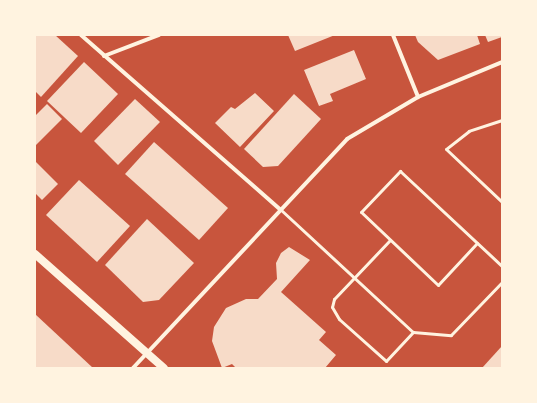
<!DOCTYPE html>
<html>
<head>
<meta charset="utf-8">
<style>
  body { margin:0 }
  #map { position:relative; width:537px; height:403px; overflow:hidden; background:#c8553d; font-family:Commissioner,sans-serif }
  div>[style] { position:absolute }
  .building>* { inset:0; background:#f7dbc8 }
  .service>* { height:3px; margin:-1.5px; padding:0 1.5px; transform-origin:1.5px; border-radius:1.5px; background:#fff3e0 }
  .minor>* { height:4px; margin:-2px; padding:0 2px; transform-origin:2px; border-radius:2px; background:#fff3e0 }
  .secondary>* { height:8px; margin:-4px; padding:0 4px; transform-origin:4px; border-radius:4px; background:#fff3e0 }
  span { translate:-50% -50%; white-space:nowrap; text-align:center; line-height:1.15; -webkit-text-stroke:3.5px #fff3e0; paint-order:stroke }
  .frame { position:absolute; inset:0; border:36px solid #fff3e0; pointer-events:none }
</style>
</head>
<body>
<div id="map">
  <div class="building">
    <div style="clip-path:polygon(35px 35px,55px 35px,78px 56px,41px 97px,35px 91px)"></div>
    <div style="clip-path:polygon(288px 35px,335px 35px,295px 51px)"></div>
    <div style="clip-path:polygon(415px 35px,477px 35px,480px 44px,438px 60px,418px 42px)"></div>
    <div style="clip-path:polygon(485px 35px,502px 35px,502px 37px,488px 42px)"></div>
    <div style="clip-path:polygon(354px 50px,366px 79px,330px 94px,333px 101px,319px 106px,304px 70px)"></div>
    <div style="clip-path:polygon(84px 62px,118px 94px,81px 133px,47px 101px)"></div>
    <div style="clip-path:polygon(255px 93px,274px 111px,240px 147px,215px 123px,231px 107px,235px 109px)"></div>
    <div style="clip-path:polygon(294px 94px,321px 119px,278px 166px,263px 167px,244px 149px)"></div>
    <div style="clip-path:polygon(135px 99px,160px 122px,118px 165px,94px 141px)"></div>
    <div style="clip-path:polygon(47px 104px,62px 119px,35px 146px,35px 116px)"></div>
    <div style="clip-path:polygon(154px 142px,228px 208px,199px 240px,125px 174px)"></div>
    <div style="clip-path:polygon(35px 161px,58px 184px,42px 200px,35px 193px)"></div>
    <div style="clip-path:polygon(79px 180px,130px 226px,97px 262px,46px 215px)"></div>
    <div style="clip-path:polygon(147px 219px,194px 263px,159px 300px,143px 302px,105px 265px)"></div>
    <div style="clip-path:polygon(289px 247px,310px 260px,281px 292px,326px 332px,319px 340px,336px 355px,325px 368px,236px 368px,232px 364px,222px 368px,212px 341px,214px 327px,226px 308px,246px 299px,258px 299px,277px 279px,276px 263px,281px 253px)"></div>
    <div style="clip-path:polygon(35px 314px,93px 368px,35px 368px)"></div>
    <div style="clip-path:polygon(502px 346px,502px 368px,482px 368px)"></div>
  </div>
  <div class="service">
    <div style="left:502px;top:120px;width:35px;rotate:162deg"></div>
    <div style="left:469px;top:131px;width:29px;rotate:142deg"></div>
    <div style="left:446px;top:149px;width:77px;rotate:43.4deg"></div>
    <div style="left:280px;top:209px;width:181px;rotate:42.8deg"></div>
    <div style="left:413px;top:332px;width:38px;rotate:5deg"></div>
    <div style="left:451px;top:335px;width:74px;rotate:-46.1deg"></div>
    <div style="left:390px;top:240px;width:81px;rotate:133.5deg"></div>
    <div style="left:334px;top:299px;width:8px;rotate:104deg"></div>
    <div style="left:332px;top:307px;width:14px;rotate:60deg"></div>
    <div style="left:339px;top:319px;width:63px;rotate:41.8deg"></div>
    <div style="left:386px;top:361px;width:40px;rotate:-47deg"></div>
    <div style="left:477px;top:243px;width:57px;rotate:132.9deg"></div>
    <div style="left:438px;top:285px;width:106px;rotate:-136.5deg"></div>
    <div style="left:361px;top:212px;width:57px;rotate:-46.4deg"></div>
    <div style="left:400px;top:171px;width:139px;rotate:43deg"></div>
  </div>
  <div class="minor">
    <div style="left:81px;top:35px;width:264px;rotate:41.2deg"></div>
    <div style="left:393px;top:35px;width:67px;rotate:68deg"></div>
    <div style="left:104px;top:56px;width:59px;rotate:-20.9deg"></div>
    <div style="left:133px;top:368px;width:313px;rotate:-46.9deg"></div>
    <div style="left:347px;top:139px;width:82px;rotate:-30.6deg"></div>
    <div style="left:418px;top:97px;width:91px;rotate:-22.6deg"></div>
  </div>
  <div class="secondary">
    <div style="left:35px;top:254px;width:172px;rotate:41.5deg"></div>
  </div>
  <div class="frame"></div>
</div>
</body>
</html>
